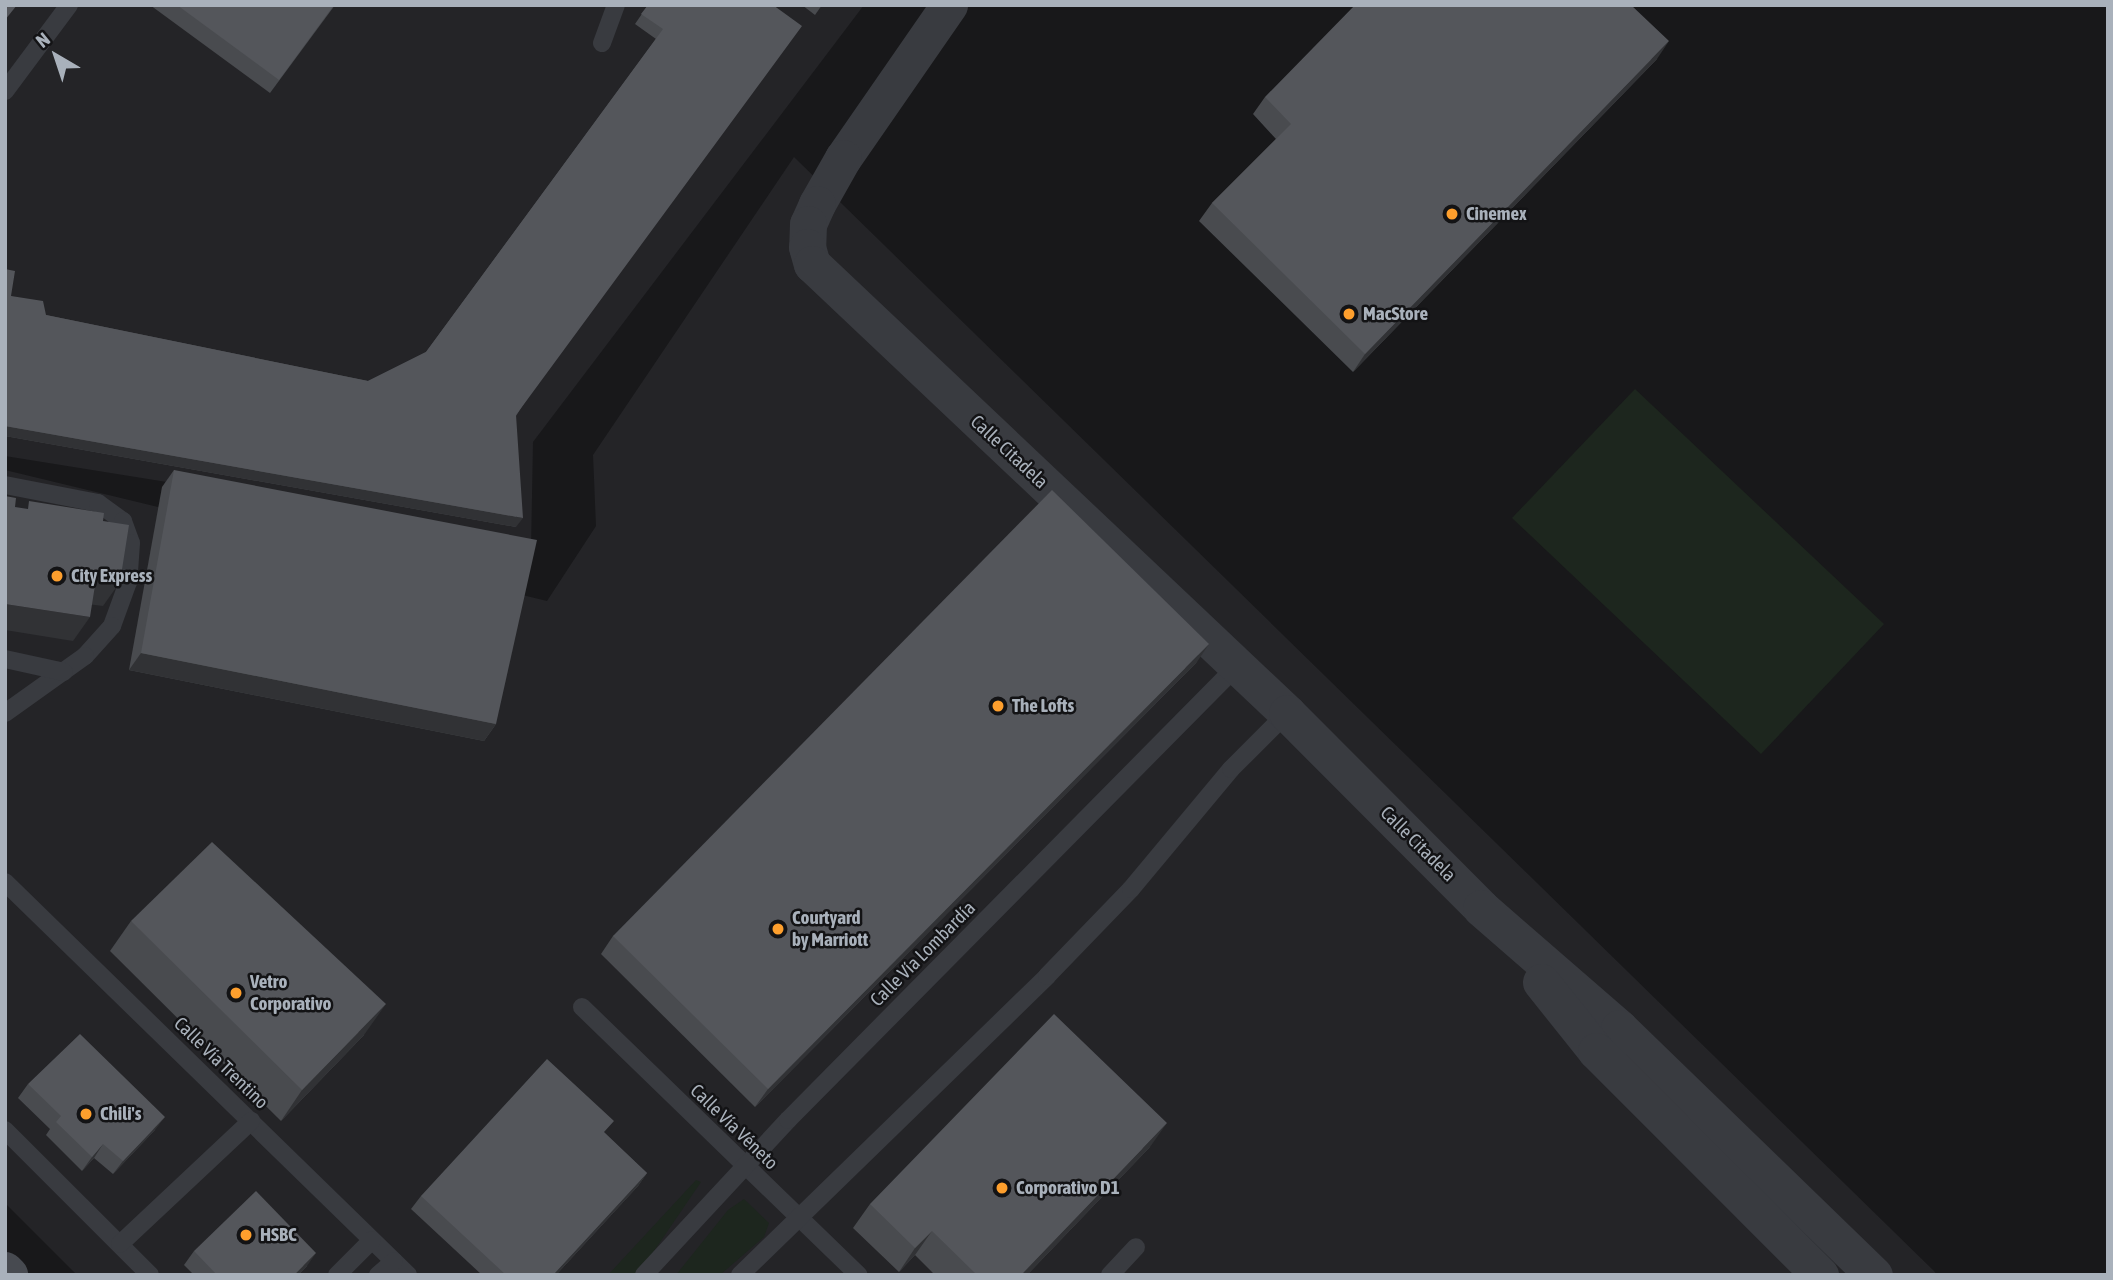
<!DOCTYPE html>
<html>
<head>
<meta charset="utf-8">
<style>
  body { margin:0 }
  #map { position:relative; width:2113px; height:1280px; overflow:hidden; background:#18181a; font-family:"Asap Condensed",sans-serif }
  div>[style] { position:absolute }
  .built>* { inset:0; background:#242427 }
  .green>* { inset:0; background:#1d261e }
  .service>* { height:18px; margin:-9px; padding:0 9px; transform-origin:9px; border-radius:9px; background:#393b40 }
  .minor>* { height:37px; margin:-18.5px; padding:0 18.5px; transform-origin:18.5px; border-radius:18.5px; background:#393b40 }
  .secondary>* { height:38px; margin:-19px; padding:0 19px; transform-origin:19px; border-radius:19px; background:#474a50 }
  .wall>* { inset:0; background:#494b4f }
  .shaded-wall>* { inset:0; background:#313235 }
  .building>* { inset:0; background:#54565b }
  .dots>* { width:19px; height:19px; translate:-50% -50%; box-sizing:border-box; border:4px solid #131315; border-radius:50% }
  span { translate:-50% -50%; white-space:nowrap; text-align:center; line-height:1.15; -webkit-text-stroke:5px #131315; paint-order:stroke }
  .poi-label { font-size:19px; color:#a9b1bb; font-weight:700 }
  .left { translate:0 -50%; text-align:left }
  .street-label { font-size:19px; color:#a9b1bb }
  .frame { position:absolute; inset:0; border:7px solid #a9b1bb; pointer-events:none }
  .north { position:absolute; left:21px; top:21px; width:70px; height:70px; -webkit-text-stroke:5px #131315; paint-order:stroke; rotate:321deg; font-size:19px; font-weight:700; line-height:28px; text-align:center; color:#a9b1bb }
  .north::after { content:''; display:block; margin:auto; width:24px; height:32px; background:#a9b1bb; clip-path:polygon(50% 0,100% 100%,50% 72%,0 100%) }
</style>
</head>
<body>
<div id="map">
  <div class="built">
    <div style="clip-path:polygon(5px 5px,864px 5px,533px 442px,531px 551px,173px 483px,5px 456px)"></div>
    <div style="clip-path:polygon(794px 157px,1934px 1271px,1937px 1275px,77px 1275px,5px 1203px,5px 470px,547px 601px,596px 526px,593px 455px)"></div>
  </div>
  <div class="green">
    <div style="clip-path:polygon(1635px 389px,1884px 624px,1761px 754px,1512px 518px)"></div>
    <div style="clip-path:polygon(696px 1180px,701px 1182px,652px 1254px,634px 1275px,608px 1275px)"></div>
    <div style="clip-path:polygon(744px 1199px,769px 1223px,764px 1237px,720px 1275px,676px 1275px,728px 1210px)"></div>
  </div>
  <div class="service">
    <div style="left:602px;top:43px;width:40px;rotate:-69.8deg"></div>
    <div style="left:5px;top:91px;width:107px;rotate:-53.3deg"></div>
    <div style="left:5px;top:485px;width:95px;rotate:11deg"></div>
    <div style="left:98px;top:503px;width:31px;rotate:36deg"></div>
    <div style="left:123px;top:521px;width:23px;rotate:70deg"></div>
    <div style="left:131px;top:543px;width:39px;rotate:94deg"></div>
    <div style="left:128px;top:582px;width:47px;rotate:110deg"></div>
    <div style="left:112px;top:626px;width:40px;rotate:132deg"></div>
    <div style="left:85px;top:656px;width:98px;rotate:144.5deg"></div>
    <div style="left:5px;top:659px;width:60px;rotate:12.4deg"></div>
    <div style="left:5px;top:882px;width:563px;rotate:44.28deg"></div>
    <div style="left:582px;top:1007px;width:385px;rotate:44.1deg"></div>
    <div style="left:5px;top:1130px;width:205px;rotate:45deg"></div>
    <div style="left:120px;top:1244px;width:180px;rotate:-43.2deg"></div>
    <div style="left:337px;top:1275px;width:49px;rotate:-45deg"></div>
    <div style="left:378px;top:1275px;width:21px;rotate:-41deg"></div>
    <div style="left:644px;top:1275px;width:212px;rotate:-47.1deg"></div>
    <div style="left:788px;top:1120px;width:639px;rotate:-45.32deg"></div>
    <div style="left:740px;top:1275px;width:429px;rotate:-44.2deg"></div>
    <div style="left:1047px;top:976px;width:121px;rotate:-46deg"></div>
    <div style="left:1131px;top:889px;width:156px;rotate:-50.2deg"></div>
    <div style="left:1231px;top:769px;width:79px;rotate:-45deg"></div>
    <div style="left:1110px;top:1275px;width:38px;rotate:-47deg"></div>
  </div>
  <div class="minor">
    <div style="left:949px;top:5px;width:186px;rotate:124.7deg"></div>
    <div style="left:843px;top:158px;width:53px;rotate:119.5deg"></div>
    <div style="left:817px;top:204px;width:22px;rotate:114deg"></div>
    <div style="left:808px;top:224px;width:23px;rotate:92deg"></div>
    <div style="left:807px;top:247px;width:18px;rotate:74deg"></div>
    <div style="left:812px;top:264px;width:654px;rotate:43.39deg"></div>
    <div style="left:1287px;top:713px;width:275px;rotate:45.1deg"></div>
    <div style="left:1481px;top:908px;width:183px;rotate:41deg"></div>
    <div style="left:1619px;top:1028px;width:355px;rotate:44.1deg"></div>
    <div style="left:1541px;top:982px;width:88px;rotate:51.4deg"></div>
    <div style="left:1596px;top:1051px;width:317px;rotate:45deg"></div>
  </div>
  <div class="secondary">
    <div style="left:5px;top:1271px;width:6px;rotate:45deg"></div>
  </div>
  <div class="wall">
    <div style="clip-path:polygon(150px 5px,335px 5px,270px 93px)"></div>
    <div style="clip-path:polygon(648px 5px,773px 5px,516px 416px,516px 527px,5px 436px,11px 296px,46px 315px,368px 381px,426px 352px,656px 39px,635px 24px)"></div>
    <div style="clip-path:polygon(802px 5px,822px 5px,815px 15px)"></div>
    <div style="clip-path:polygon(1657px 59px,1353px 372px,1199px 221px,1212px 203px,1276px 139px,1253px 114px,1265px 97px)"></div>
    <div style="clip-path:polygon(174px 470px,496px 724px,484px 741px,129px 670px,162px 487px)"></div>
    <div style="clip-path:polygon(1197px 662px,755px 1107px,601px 954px,613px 936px)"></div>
    <div style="clip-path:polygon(131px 921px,364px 1035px,281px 1121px,110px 951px)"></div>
    <div style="clip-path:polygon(28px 1084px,155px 1130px,113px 1174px,94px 1158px,82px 1171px,46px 1135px,50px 1129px,18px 1098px)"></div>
    <div style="clip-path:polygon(605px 1134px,647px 1173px,638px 1186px,556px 1275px,482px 1275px,411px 1209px,421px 1196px)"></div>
    <div style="clip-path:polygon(1150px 1147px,1027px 1275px,935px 1275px,915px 1255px,899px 1272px,853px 1228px,870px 1204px)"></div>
    <div style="clip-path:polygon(194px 1251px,307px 1266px,298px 1275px,194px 1275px,184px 1265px)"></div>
  </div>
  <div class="shaded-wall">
    <div style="clip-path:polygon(1669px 41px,1657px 59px,1353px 372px,1365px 354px)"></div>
    <div style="clip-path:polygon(5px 426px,523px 518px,516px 527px,5px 436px)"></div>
    <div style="clip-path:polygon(96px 579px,120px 582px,103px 606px,79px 603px)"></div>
    <div style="clip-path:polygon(5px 604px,90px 617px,73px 641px,5px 630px)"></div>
    <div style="clip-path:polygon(1209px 644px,1197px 662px,755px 1107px,768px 1089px)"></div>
    <div style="clip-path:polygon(141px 653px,496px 724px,484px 741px,129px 670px)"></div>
    <div style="clip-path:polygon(386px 1004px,364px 1035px,281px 1121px,302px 1090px)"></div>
    <div style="clip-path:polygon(165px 1117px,155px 1130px,113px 1174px,123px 1161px)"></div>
    <div style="clip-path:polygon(1167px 1123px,1150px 1147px,1027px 1275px,1021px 1275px)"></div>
    <div style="clip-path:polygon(103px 1144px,94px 1158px,82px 1171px,92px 1157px)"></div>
    <div style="clip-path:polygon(647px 1173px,638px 1186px,556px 1275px,553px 1275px)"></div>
    <div style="clip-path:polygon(932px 1231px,915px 1255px,899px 1272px,915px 1248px)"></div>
    <div style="clip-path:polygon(316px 1253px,307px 1266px,298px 1275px,294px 1275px)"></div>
  </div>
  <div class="building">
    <div style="clip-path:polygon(5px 5px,17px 5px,5px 20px)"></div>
    <div style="clip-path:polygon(177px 5px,334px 5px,279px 80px)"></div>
    <div style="clip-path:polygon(648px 5px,773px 5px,802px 26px,516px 415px,523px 518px,5px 426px,5px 269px,15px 271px,11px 296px,43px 301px,46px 315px,368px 381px,426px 352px,663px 29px,641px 14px)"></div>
    <div style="clip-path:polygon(1355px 5px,1631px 5px,1669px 41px,1365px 354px,1212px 203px,1291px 124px,1265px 97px)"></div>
    <div style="clip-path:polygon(174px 470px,537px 540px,496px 724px,141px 653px)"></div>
    <div style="clip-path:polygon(1052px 490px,1209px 644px,768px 1089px,613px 936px)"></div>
    <div style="clip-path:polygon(5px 496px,16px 498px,15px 507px,28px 509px,29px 501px,104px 513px,103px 521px,129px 525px,120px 582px,96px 579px,90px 617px,5px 604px)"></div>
    <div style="clip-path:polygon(212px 842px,386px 1004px,302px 1090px,131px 921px)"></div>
    <div style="clip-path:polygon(1054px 1014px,1167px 1123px,1021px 1275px,977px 1275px,932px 1231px,915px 1248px,870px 1204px)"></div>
    <div style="clip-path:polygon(80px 1034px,165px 1117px,123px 1161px,103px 1144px,92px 1157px,56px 1122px,61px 1116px,28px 1084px)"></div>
    <div style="clip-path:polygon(547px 1059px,614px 1121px,604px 1132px,647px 1173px,553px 1275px,506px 1275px,421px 1196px)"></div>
    <div style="clip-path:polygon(256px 1191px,316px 1253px,294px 1275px,217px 1275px,194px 1251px)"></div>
  </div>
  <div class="dots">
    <div style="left:1452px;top:214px;background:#fe9f2d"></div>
    <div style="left:1349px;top:314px;background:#fe9f2d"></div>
    <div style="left:57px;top:576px;background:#fe9f2d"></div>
    <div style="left:998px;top:706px;background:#fe9f2d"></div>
    <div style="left:778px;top:929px;background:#fe9f2d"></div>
    <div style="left:236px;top:993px;background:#fe9f2d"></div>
    <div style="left:86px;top:1114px;background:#fe9f2d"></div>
    <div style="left:1002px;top:1188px;background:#fe9f2d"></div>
    <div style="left:246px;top:1235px;background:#fe9f2d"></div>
  </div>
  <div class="poi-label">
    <span class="left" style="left:1466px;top:214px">Cinemex</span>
    <span class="left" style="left:1363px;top:314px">MacStore</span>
    <span class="left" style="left:71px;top:576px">City Express</span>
    <span class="left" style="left:1012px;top:706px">The Lofts</span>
    <span class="left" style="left:792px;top:929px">Courtyard<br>by Marriott</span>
    <span class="left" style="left:250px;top:993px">Vetro<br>Corporativo</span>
    <span class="left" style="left:100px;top:1114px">Chili's</span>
    <span class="left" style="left:1016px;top:1188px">Corporativo D1</span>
    <span class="left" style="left:260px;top:1235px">HSBC</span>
  </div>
  <div class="street-label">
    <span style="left:1009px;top:452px;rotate:43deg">Calle Citadela</span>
    <span style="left:1418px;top:844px;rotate:45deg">Calle Citadela</span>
    <span style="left:923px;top:954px;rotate:-45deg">Calle Vía Lombardía</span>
    <span style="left:221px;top:1063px;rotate:44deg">Calle Vía Trentino</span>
    <span style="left:734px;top:1127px;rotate:44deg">Calle Vía Véneto</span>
  </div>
  <div class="frame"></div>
  <div class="north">N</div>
</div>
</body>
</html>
